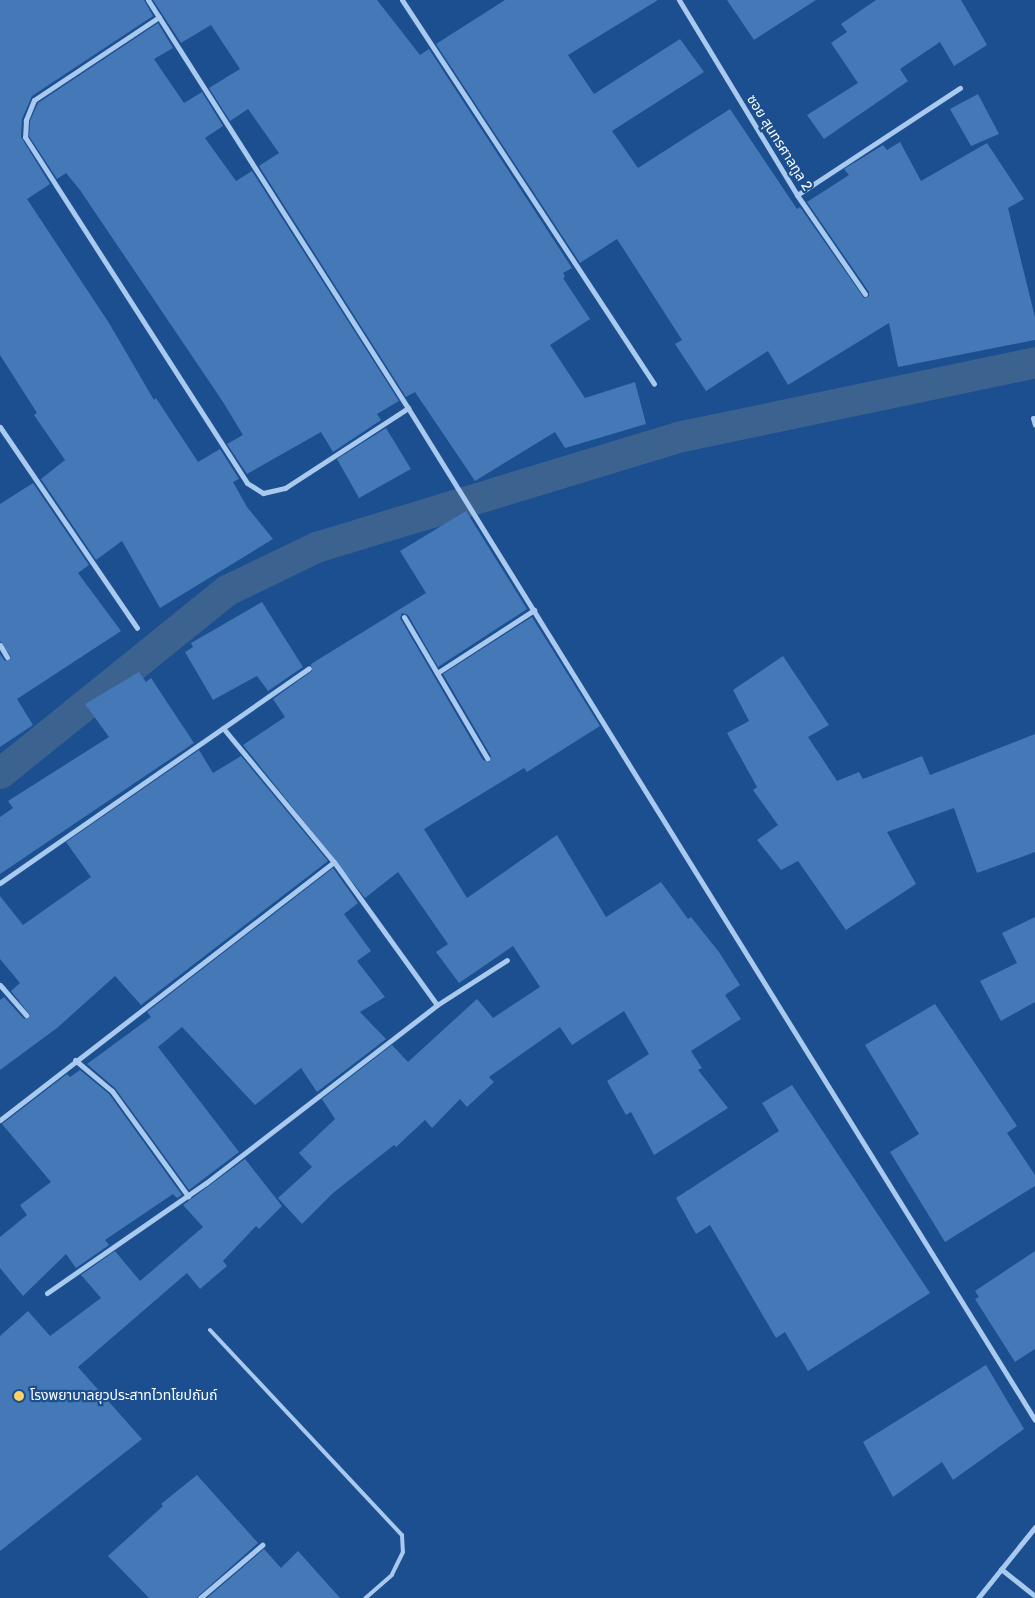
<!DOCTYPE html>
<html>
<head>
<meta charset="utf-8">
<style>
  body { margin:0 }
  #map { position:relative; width:1035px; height:1598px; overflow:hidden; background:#1b4f8f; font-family:Rubik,"Noto Sans Thai",sans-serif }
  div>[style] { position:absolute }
  .canal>* { height:31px; margin:-15.5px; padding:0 15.5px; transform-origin:15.5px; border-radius:15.5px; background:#3c6290 }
  .building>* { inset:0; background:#4478b7 }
  .lane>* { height:4px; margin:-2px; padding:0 2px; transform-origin:2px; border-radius:2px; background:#a9c9ee }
  .street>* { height:5px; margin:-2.5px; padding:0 2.5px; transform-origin:2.5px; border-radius:2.5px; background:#a9c9ee }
  .dots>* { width:14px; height:14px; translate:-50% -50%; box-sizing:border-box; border:2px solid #1b4f8f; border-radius:50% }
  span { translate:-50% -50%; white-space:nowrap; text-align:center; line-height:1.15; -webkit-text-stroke:4.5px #1b4f8f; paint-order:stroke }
  .street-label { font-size:14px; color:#fff }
  .poi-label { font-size:14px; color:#fff }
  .left { translate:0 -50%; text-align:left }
</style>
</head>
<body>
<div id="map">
  <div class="canal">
    <div style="left:0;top:773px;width:292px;rotate:-38.9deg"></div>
    <div style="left:227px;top:590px;width:99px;rotate:-25.8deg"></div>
    <div style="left:316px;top:547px;width:382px;rotate:-16.9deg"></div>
    <div style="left:682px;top:436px;width:361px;rotate:-11.8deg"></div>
  </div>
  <div class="building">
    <div style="clip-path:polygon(0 0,144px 0,153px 16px,32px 96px,22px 119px,21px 137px,50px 184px,27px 199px,109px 323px,154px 400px,156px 398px,198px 462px,220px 449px,239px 479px,233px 482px,247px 507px,273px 539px,160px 608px,122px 541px,96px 560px,41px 479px,65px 460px,34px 415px,37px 413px,0 355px)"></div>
    <div style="clip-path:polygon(153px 0,377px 0,420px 55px,429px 49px,572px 268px,563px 273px,565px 277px,563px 278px,590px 319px,550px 345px,585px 398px,635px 382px,646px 424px,565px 448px,555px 432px,475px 481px,415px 392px,406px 397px,259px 166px,279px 153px,248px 109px,230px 121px,209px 88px,240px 69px,211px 25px,181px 43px)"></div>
    <div style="clip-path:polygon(505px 0,658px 0,568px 55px,594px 94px,680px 39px,704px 72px,612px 131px,638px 168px,730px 109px,797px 209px,800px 207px,864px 298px,869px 296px,869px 292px,807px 202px,849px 175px,844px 169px,883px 145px,887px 150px,900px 142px,921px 181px,987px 143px,1024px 199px,1008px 208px,1035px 317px,1035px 340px,898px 367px,889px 323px,788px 385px,768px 351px,706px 391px,675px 344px,682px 340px,617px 239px,580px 263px,436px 44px)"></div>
    <div style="clip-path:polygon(727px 0,816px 0,754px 40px)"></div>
    <div style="clip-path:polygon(876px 0,961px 0,987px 45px,954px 66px,940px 42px,900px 69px,908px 81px,824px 139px,807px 115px,858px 83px,831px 43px,847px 32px,841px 24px)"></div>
    <div style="clip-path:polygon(158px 23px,173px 48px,154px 59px,184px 103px,202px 92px,223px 126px,205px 138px,236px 181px,252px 171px,399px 401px,377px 414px,381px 420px,333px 452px,321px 432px,247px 474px,227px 444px,243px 435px,223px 402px,80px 190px,66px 173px,57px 179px,29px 136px,30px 121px,38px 103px)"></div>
    <div style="clip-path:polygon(978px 94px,999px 134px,971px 146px,950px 109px)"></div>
    <div style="clip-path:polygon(386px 428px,411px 469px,359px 498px,337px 459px)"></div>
    <div style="clip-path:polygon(33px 483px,89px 565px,78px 573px,121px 631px,17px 699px,33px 725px,0 747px,0 654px,5px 661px,11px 657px,0 641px,0 504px)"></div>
    <div style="clip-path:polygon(466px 511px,527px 609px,438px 667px,408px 615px,402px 613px,400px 618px,483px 760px,489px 762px,491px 756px,443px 674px,532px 617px,600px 726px,527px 772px,524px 768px,424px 829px,467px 898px,557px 835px,606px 917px,661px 882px,688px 919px,691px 917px,719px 952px,740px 985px,725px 995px,741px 1019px,691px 1051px,702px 1068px,698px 1070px,728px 1108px,654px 1155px,631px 1112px,626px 1115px,607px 1081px,649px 1054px,624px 1011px,572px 1045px,560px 1027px,489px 1077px,494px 1082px,467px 1107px,460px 1099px,432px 1128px,425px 1120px,396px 1147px,394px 1145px,333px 1193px,302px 1224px,278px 1198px,312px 1167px,299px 1153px,335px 1119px,322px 1099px,392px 1045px,408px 1062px,477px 999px,493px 1018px,540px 987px,513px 946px,459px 983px,436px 952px,448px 944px,398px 872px,365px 898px,243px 745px,285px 717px,273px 699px,312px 671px,311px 664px,426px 593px,400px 551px)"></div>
    <div style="clip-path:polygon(262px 602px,303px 667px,268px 691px,257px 676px,213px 700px,185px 652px,193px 647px,191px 643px)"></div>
    <div style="clip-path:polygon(783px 656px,829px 725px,808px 737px,837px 781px,859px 772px,863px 779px,922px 756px,930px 775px,1035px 734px,1035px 852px,977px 873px,954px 808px,887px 832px,916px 884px,846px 930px,798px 861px,781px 870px,757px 840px,778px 825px,753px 790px,757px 787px,727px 733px,749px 721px,733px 690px)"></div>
    <div style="clip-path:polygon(139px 672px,146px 682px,151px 678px,194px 743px,0 874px,0 817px,13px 808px,8px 801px,109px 737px,85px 704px)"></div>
    <div style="clip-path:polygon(199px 750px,213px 773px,241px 756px,328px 861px,141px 1005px,115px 976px,57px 1028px,0 1070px,0 1000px,4px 997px,24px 1019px,30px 1015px,11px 991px,20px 983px,0 959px,0 896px,23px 925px,91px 877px,66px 842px)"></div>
    <div style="clip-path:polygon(333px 868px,358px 903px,344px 914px,371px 951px,357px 961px,385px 997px,360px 1012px,386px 1039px,317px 1092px,301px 1068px,255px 1105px,182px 1027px,158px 1047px,239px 1152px,189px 1190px,115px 1088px,87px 1064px,151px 1017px,147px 1012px)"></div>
    <div style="clip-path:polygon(1035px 917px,1035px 1002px,1001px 1021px,980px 981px,1017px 963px,1002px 933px)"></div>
    <div style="clip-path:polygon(935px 1004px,1017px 1126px,1007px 1133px,1035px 1175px,1035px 1186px,945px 1242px,890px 1152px,919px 1134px,865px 1045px)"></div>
    <div style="clip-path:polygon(80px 1070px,109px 1094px,182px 1195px,177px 1198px,173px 1194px,105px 1240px,109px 1245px,76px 1268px,66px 1254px,23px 1296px,0 1268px,0 1237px,27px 1215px,20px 1205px,51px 1182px,2px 1124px,67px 1074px,70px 1077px)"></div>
    <div style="clip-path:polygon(792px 1085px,930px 1293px,808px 1371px,785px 1332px,776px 1338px,710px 1225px,696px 1234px,676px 1198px,779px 1131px,762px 1103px)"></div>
    <div style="clip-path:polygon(245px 1159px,282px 1206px,259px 1229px,256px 1226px,223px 1261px,227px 1266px,200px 1289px,187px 1273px,78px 1367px,142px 1439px,0 1551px,0 1336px,28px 1311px,50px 1336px,101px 1298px,81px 1275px,115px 1251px,140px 1281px,203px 1227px,183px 1205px)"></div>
    <div style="clip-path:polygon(1035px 1251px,1035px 1349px,1015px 1362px,975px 1299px,979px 1297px,975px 1291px)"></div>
    <div style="clip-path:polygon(986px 1365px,1024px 1429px,953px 1480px,942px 1462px,893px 1497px,863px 1442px)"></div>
    <div style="clip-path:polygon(197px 1475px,258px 1543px,196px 1598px,149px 1598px,108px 1556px,163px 1506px,161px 1504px)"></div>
    <div style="clip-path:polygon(264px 1549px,281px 1568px,298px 1551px,340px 1598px,207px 1598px)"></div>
  </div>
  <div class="lane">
    <div style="left:210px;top:1330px;width:281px;rotate:46.9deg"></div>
    <div style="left:402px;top:1535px;width:17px;rotate:87deg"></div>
    <div style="left:403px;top:1552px;width:25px;rotate:116deg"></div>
    <div style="left:392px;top:1575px;width:35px;rotate:139deg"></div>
  </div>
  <div class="street">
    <div style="left:148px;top:0;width:484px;rotate:57.5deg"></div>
    <div style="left:408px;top:408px;width:1190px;rotate:58.22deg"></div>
    <div style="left:402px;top:0;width:459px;rotate:56.7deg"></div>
    <div style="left:679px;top:0;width:228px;rotate:58.8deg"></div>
    <div style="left:797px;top:195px;width:120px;rotate:55.5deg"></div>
    <div style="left:159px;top:17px;width:150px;rotate:146.4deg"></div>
    <div style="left:34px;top:100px;width:22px;rotate:112deg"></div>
    <div style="left:26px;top:120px;width:17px;rotate:93deg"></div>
    <div style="left:25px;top:137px;width:411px;rotate:57.3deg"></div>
    <div style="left:247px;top:483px;width:19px;rotate:32deg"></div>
    <div style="left:263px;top:493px;width:23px;rotate:-13deg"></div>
    <div style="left:285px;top:488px;width:147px;rotate:-33deg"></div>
    <div style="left:797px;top:195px;width:195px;rotate:-33.3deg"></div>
    <div style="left:1033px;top:418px;width:7px;rotate:74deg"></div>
    <div style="left:0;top:427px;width:243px;rotate:55.7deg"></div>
    <div style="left:404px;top:617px;width:164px;rotate:59.5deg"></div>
    <div style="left:0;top:645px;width:14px;rotate:60deg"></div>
    <div style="left:437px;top:673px;width:116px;rotate:-33deg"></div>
    <div style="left:223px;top:728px;width:174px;rotate:50.4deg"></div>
    <div style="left:334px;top:862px;width:176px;rotate:54.2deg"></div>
    <div style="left:0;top:883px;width:376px;rotate:-34.8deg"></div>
    <div style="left:0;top:985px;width:40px;rotate:49deg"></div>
    <div style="left:75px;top:1060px;width:48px;rotate:40deg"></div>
    <div style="left:112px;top:1091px;width:130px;rotate:54.1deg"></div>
    <div style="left:0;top:1120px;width:422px;rotate:-37.7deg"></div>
    <div style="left:47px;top:1293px;width:193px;rotate:-34.7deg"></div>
    <div style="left:206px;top:1183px;width:292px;rotate:-37.6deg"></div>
    <div style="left:437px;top:1005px;width:83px;rotate:-32.7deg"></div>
    <div style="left:1001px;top:1569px;width:43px;rotate:38.5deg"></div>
    <div style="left:200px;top:1598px;width:82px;rotate:-40.5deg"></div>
    <div style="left:978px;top:1598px;width:91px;rotate:-51.2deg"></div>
  </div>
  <div class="dots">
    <div style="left:19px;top:1396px;background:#ffd166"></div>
  </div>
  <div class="street-label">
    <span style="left:779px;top:143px;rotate:58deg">ซอย สุนทรศาลทูล 2</span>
  </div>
  <div class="poi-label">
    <span class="left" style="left:30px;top:1396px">โรงพยาบาลยุวประสาทไวทโยปถัมถ์</span>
  </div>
</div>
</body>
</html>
